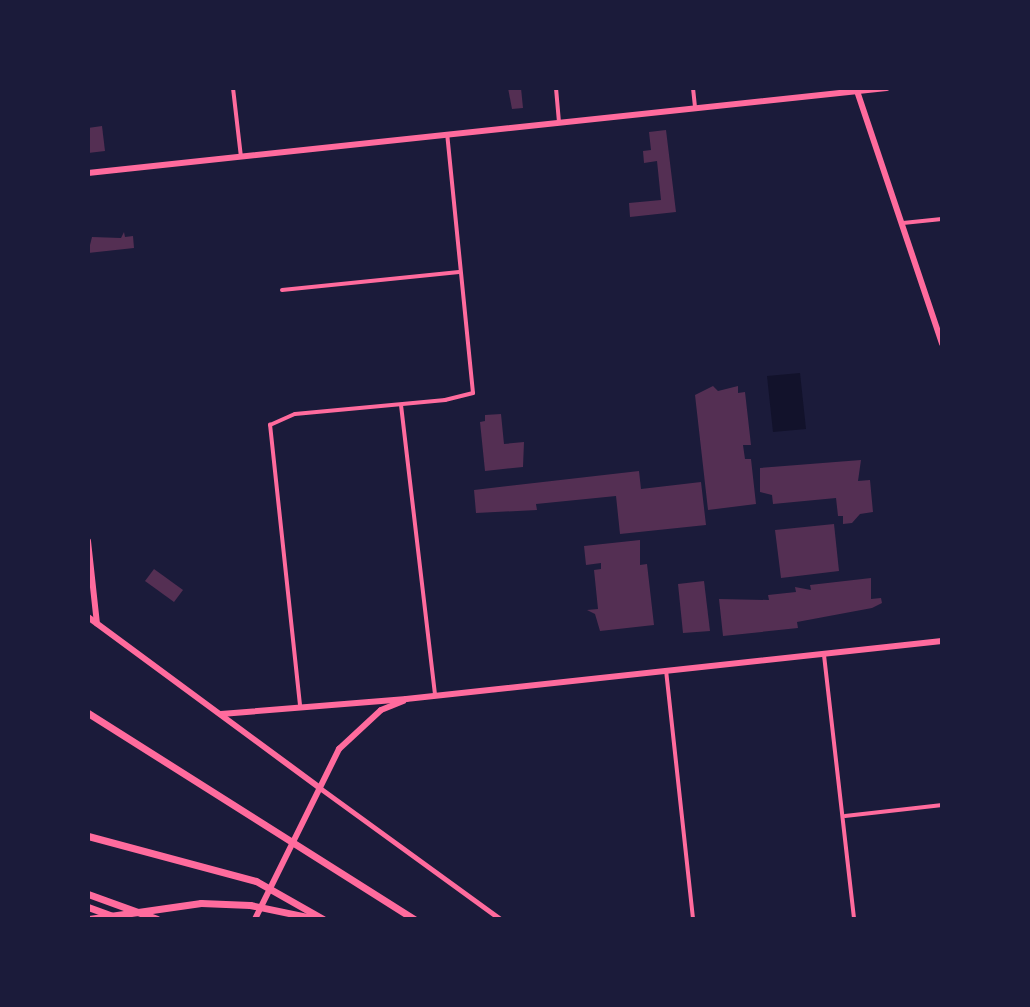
<!DOCTYPE html>
<html>
<head>
<meta charset="utf-8">
<style>
  body { margin:0 }
  #map { position:relative; width:1030px; height:1007px; overflow:hidden; background:#1b1b3a; font-family:"DM Sans",sans-serif }
  div>[style] { position:absolute }
  .water>* { inset:0; background:#12122b }
  .building>* { inset:0; background:#542f53 }
  .minor>* { height:4px; margin:-2px; padding:0 2px; transform-origin:2px; border-radius:2px; background:#ff6b9d }
  .tertiary>* { height:5px; margin:-2.5px; padding:0 2.5px; transform-origin:2.5px; border-radius:2.5px; background:#ff6b9d }
  .secondary>* { height:6px; margin:-3px; padding:0 3px; transform-origin:3px; border-radius:3px; background:#ff6b9d }
  .primary>* { height:6px; margin:-3px; padding:0 3px; transform-origin:3px; border-radius:3px; background:#ff6b9d }
  .motorway>* { height:7px; margin:-3.5px; padding:0 3.5px; transform-origin:3.5px; border-radius:3.5px; background:#ff6b9d }
  span { translate:-50% -50%; white-space:nowrap; text-align:center; line-height:1.15; -webkit-text-stroke:8px #1b1b3a; paint-order:stroke }
  .frame { position:absolute; inset:0; border:90px solid #1b1b3a; pointer-events:none }
</style>
</head>
<body>
<div id="map">
  <div class="water">
    <div style="clip-path:polygon(800px 373px,806px 429px,773px 432px,767px 376px)"></div>
  </div>
  <div class="building">
    <div style="clip-path:polygon(508px 88px,521px 88px,523px 108px,512px 109px)"></div>
    <div style="clip-path:polygon(102px 126px,105px 151px,88px 153px,88px 128px)"></div>
    <div style="clip-path:polygon(666px 130px,676px 212px,630px 217px,629px 203px,661px 200px,657px 161px,644px 163px,643px 151px,651px 150px,649px 132px)"></div>
    <div style="clip-path:polygon(124px 232px,125px 237px,133px 236px,134px 248px,88px 253px,92px 237px,121px 238px)"></div>
    <div style="clip-path:polygon(713px 386px,718px 391px,738px 386px,738px 393px,745px 392px,751px 445px,743px 445px,745px 459px,751px 459px,756px 504px,708px 510px,695px 395px)"></div>
    <div style="clip-path:polygon(501px 414px,504px 444px,524px 442px,523px 467px,485px 471px,480px 422px,485px 421px,485px 415px)"></div>
    <div style="clip-path:polygon(861px 460px,858px 481px,870px 480px,873px 512px,860px 514px,852px 523px,843px 524px,843px 516px,838px 516px,836px 498px,773px 504px,772px 495px,760px 492px,760px 468px)"></div>
    <div style="clip-path:polygon(639px 471px,641px 489px,701px 482px,706px 525px,620px 534px,616px 496px,536px 504px,537px 510px,476px 513px,474px 490px)"></div>
    <div style="clip-path:polygon(834px 524px,839px 571px,781px 578px,775px 530px)"></div>
    <div style="clip-path:polygon(640px 540px,640px 565px,647px 564px,654px 625px,600px 631px,595px 614px,587px 610px,598px 609px,594px 570px,601px 569px,601px 563px,586px 565px,584px 546px)"></div>
    <div style="clip-path:polygon(154px 569px,183px 590px,174px 602px,145px 581px)"></div>
    <div style="clip-path:polygon(871px 578px,871px 599px,881px 598px,882px 603px,872px 608px,797px 622px,798px 628px,723px 636px,719px 599px,769px 600px,768px 595px,796px 592px,795px 587px,811px 590px,810px 585px)"></div>
    <div style="clip-path:polygon(704px 581px,710px 631px,683px 633px,678px 584px)"></div>
  </div>
  <div class="minor">
    <div style="left:233px;top:88px;width:69px;rotate:83.4deg"></div>
    <div style="left:556px;top:88px;width:33px;rotate:85deg"></div>
    <div style="left:693px;top:88px;width:19px;rotate:84deg"></div>
    <div style="left:903px;top:223px;width:39px;rotate:-6deg"></div>
    <div style="left:282px;top:290px;width:178px;rotate:-5.8deg"></div>
    <div style="left:401px;top:405px;width:291px;rotate:83.3deg"></div>
    <div style="left:824px;top:655px;width:266px;rotate:83.5deg"></div>
    <div style="left:666px;top:670px;width:250px;rotate:83.8deg"></div>
    <div style="left:300px;top:705px;width:282px;rotate:-96.1deg"></div>
    <div style="left:270px;top:425px;width:27px;rotate:-24deg"></div>
    <div style="left:295px;top:414px;width:151px;rotate:-5.3deg"></div>
    <div style="left:445px;top:400px;width:29px;rotate:-14deg"></div>
    <div style="left:473px;top:393px;width:260px;rotate:-95.7deg"></div>
    <div style="left:845px;top:816px;width:98px;rotate:-6.5deg"></div>
  </div>
  <div class="tertiary">
    <div style="left:317px;top:786px;width:226px;rotate:36deg"></div>
  </div>
  <div class="secondary">
    <div style="left:856px;top:88px;width:270px;rotate:71.4deg"></div>
    <div style="left:88px;top:541px;width:83px;rotate:83.8deg"></div>
    <div style="left:88px;top:617px;width:285px;rotate:36.4deg"></div>
    <div style="left:221px;top:714px;width:186px;rotate:-4.6deg"></div>
    <div style="left:406px;top:699px;width:539px;rotate:-6.18deg"></div>
    <div style="left:255px;top:919px;width:190px;rotate:-63.7deg"></div>
    <div style="left:339px;top:749px;width:57px;rotate:-42.9deg"></div>
    <div style="left:381px;top:710px;width:24px;rotate:-22deg"></div>
  </div>
  <div class="primary">
    <div style="left:88px;top:173px;width:803px;rotate:-6.08deg"></div>
  </div>
  <div class="motorway">
    <div style="left:88px;top:713px;width:386px;rotate:32.3deg"></div>
    <div style="left:88px;top:836px;width:174px;rotate:15deg"></div>
    <div style="left:256px;top:881px;width:77px;rotate:29.6deg"></div>
    <div style="left:88px;top:894px;width:73px;rotate:19.9deg"></div>
    <div style="left:88px;top:907px;width:35px;rotate:20deg"></div>
    <div style="left:89px;top:919px;width:113px;rotate:-8.1deg"></div>
    <div style="left:201px;top:903px;width:49px;rotate:2.3deg"></div>
    <div style="left:250px;top:905px;width:68px;rotate:11.8deg"></div>
  </div>
  <div class="frame"></div>
</div>
</body>
</html>
